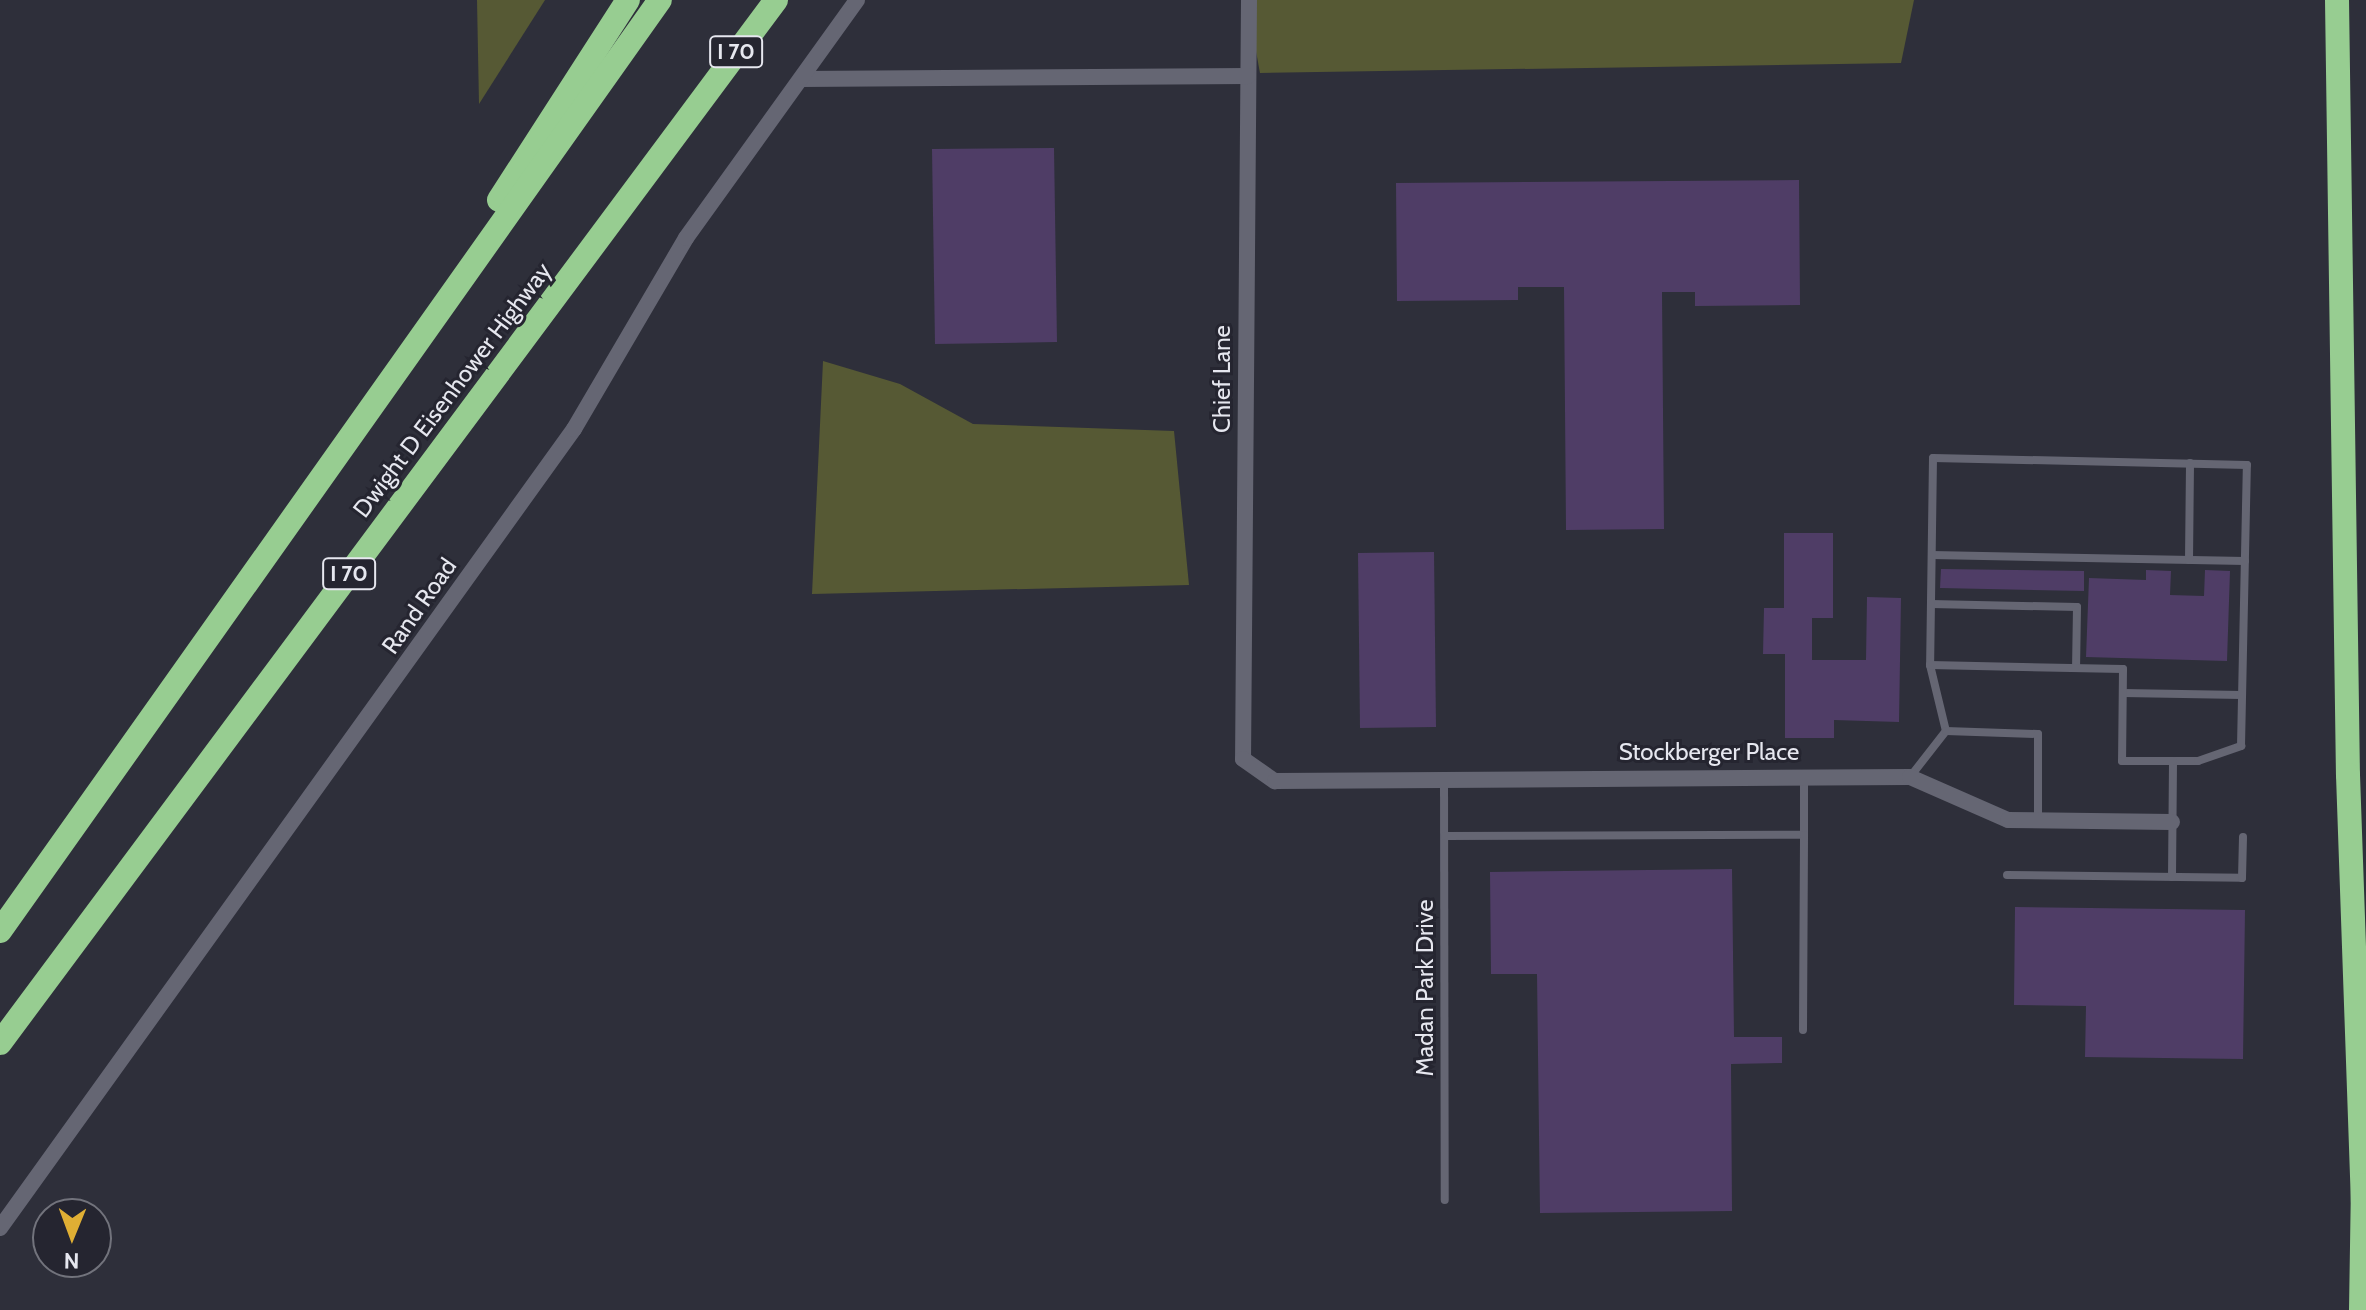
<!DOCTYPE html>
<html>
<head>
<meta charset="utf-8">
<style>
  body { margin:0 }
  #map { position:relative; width:2366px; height:1310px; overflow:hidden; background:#2e2f3a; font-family:Cabin,sans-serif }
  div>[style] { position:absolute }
  .green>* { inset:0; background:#565934 }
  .building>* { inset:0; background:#4f3d66 }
  .lane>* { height:8px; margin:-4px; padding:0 4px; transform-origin:4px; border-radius:4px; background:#656673 }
  .street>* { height:16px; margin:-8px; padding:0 8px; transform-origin:8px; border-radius:8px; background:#656673 }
  .highway>* { height:24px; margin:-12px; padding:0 12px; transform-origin:12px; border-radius:12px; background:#97cd91 }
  span { translate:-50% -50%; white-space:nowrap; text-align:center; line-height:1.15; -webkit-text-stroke:6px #252530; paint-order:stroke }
  .shield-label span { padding:2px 6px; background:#252530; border:2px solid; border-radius:6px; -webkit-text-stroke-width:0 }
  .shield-label { font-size:22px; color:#e6e7ef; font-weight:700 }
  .street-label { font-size:24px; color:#e6e7ef }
  .north { position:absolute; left:32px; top:1198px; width:80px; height:80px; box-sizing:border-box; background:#252530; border:2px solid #72737c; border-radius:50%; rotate:181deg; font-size:22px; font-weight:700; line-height:32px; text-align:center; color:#e6e7ef }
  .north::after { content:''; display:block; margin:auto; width:28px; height:36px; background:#e0af34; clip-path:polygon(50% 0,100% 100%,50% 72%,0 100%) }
</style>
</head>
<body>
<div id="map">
  <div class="green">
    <div style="clip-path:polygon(477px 0,545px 0,479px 104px)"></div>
    <div style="clip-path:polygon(1254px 0,1914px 0,1901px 63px,1260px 73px,1253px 35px)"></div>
    <div style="clip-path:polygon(823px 361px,900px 384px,973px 424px,1174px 431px,1189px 585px,812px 594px)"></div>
  </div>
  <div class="building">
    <div style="clip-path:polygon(1054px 148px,1057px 342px,935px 344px,932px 149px)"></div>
    <div style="clip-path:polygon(1799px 180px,1800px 305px,1695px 306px,1695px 292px,1662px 292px,1664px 529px,1566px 530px,1564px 287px,1518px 287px,1518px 300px,1397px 301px,1396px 183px)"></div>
    <div style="clip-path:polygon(1784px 533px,1833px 533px,1833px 618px,1812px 618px,1812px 660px,1866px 660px,1867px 597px,1901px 598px,1899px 722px,1834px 720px,1834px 738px,1785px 738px,1785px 654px,1763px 654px,1764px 608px,1784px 608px)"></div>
    <div style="clip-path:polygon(1434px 552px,1436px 727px,1360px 728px,1358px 553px)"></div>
    <div style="clip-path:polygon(1941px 569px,2084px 571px,2084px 591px,1940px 588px)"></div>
    <div style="clip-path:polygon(2146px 570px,2171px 571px,2170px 595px,2204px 596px,2205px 570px,2230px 571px,2227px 661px,2086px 657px,2089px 578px,2146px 580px)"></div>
    <div style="clip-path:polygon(1732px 869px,1734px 1037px,1782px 1037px,1782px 1063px,1731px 1064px,1732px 1211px,1540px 1213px,1537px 974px,1491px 974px,1490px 872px)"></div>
    <div style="clip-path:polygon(2015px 907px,2245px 910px,2243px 1059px,2085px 1057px,2086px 1006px,2014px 1005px)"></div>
  </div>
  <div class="lane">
    <div style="left:1932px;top:555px;width:313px;rotate:1.1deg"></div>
    <div style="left:2189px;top:560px;width:97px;rotate:-89.4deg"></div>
    <div style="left:1931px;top:604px;width:146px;rotate:1.2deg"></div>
    <div style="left:2077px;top:607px;width:61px;rotate:90.9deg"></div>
    <div style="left:1930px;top:665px;width:68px;rotate:76.4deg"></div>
    <div style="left:2123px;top:693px;width:119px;rotate:1deg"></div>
    <div style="left:1910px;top:777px;width:58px;rotate:-52deg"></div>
    <div style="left:1946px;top:731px;width:92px;rotate:1.9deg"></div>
    <div style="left:2038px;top:734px;width:86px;rotate:90deg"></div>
    <div style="left:1444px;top:778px;width:422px;rotate:89.9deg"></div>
    <div style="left:1445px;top:836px;width:359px;rotate:-0.2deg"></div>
    <div style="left:1804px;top:835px;width:59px;rotate:-90deg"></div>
    <div style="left:2007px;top:875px;width:235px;rotate:0.7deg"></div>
    <div style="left:2242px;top:878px;width:41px;rotate:-88.6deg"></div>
    <div style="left:2172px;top:877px;width:116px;rotate:-89.5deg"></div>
    <div style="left:2173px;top:761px;width:25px"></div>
    <div style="left:2198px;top:761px;width:46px;rotate:-19.2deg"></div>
    <div style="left:2241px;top:746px;width:281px;rotate:-88.8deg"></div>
    <div style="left:2247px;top:465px;width:314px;rotate:-178.7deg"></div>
    <div style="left:1933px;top:458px;width:207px;rotate:90.8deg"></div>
    <div style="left:1930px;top:665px;width:193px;rotate:1.2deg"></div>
    <div style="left:2123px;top:669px;width:92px;rotate:90.6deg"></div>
    <div style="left:2122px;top:761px;width:51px"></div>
    <div style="left:1803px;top:1030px;width:195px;rotate:-89.7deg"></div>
  </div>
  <div class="street">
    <div style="left:1249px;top:0;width:759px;rotate:90.45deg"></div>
    <div style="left:1243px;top:759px;width:39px;rotate:35deg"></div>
    <div style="left:1275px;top:781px;width:635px;rotate:-0.36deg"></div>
    <div style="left:1910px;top:777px;width:107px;rotate:23.7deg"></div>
    <div style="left:2008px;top:820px;width:164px;rotate:0.7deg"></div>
    <div style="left:801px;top:79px;width:447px;rotate:-0.4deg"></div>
    <div style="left:0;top:1228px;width:984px;rotate:-54.31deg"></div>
    <div style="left:574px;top:429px;width:221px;rotate:-59.6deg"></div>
    <div style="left:686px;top:238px;width:293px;rotate:-54.3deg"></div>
  </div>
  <div class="highway">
    <div style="left:2337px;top:0;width:775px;rotate:89.19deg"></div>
    <div style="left:2348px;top:775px;width:427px;rotate:88deg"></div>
    <div style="left:499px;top:200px;width:238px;rotate:-57.2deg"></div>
    <div style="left:0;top:931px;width:1141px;rotate:-54.67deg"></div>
    <div style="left:0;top:1043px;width:1300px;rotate:-53.35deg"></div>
    <div style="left:2361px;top:1310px;width:125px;rotate:-89.1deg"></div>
  </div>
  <div class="shield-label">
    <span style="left:736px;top:52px">I 70</span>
    <span style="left:349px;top:574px">I 70</span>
  </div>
  <div class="street-label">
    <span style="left:1222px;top:379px;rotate:-90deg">Chief Lane</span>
    <span style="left:452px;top:390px;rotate:-53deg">Dwight D Eisenhower Highway</span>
    <span style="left:419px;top:606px;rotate:-55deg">Rand Road</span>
    <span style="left:1709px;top:752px">Stockberger Place</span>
    <span style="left:1425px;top:988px;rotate:-90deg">Madan Park Drive</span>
  </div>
  <div class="north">N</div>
</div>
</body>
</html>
